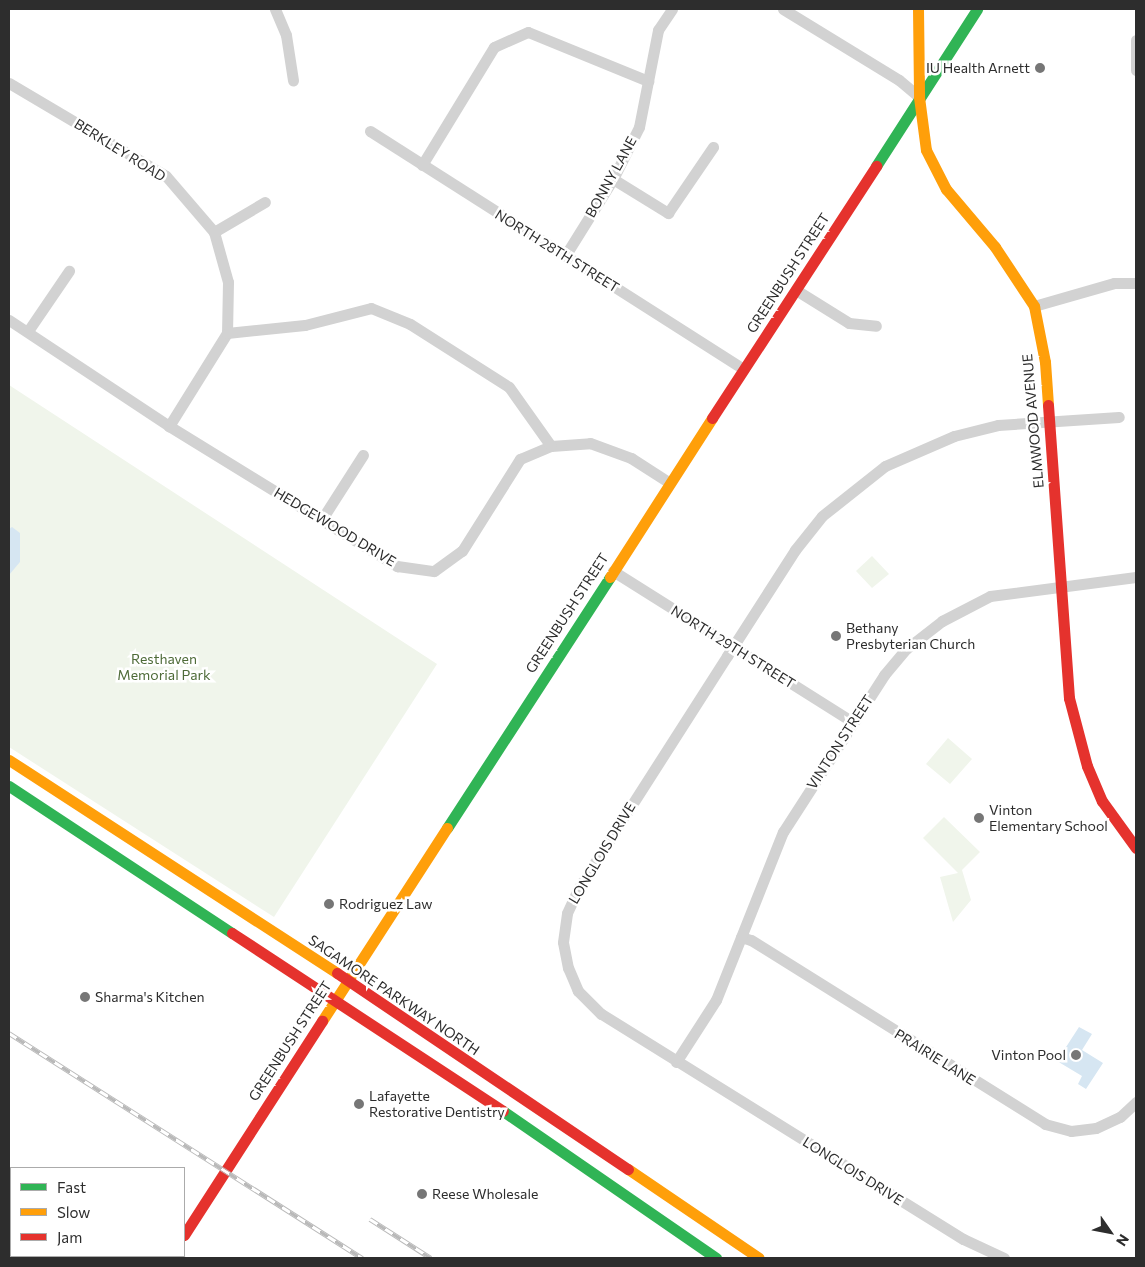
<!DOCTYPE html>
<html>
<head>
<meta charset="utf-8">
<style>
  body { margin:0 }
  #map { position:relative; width:1145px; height:1267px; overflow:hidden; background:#fff; font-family:Commissioner,sans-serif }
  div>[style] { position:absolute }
  .green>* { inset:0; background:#f0f5eb }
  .water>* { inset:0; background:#d6e6f2 }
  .street>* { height:11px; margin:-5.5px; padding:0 5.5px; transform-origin:5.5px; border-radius:5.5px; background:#d2d2d2 }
  .fast>* { height:11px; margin:-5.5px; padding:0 5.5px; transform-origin:5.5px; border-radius:5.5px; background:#30b455 }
  .slow>* { height:11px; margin:-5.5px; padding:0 5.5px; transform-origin:5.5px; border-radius:5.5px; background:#ff9f0a }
  .jam>* { height:11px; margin:-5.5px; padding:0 5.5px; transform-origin:5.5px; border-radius:5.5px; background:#e5322d }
  .rail>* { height:5px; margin-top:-2.5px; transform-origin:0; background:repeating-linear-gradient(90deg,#fff 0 9px,#b9b9b9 0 18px); box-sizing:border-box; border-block:1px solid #b9b9b9 }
  .dots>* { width:14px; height:14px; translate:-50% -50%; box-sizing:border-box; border:2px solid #fff; border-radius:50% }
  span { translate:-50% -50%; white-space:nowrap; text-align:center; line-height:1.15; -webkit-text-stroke:5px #fff; paint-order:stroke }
  .poi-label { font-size:14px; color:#2d2d2d }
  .right { translate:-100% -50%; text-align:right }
  .left { translate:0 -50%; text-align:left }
  .street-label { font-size:14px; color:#2d2d2d }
  .park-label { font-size:14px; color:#4e6b38 }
  .frame { position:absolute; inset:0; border:10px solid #2d2d2d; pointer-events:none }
  .legend { position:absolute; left:10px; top:1167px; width:175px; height:90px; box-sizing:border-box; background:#fff; border:1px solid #ababab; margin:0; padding:6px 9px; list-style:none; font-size:15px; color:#2d2d2d }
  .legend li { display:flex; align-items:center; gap:10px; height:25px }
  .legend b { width:25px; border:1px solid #ababab }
  .north { position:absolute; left:1085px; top:1207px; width:50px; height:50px; -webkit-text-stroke:4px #fff; paint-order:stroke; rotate:123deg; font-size:14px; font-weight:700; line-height:20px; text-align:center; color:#2d2d2d }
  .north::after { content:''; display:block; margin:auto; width:18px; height:22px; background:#2d2d2d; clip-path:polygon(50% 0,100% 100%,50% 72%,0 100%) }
</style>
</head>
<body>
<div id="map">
  <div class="green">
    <div style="clip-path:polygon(9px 385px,437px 664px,274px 917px,9px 747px)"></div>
    <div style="clip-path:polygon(872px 556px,889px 574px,872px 588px,856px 571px)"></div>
    <div style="clip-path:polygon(948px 738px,972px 759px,950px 784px,926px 764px)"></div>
    <div style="clip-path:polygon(944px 817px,980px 852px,962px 870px,971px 900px,953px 922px,940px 877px,958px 873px,923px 838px)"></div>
  </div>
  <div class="water">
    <div style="clip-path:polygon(12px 527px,20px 533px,20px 562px,9px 575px,9px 529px)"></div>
    <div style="clip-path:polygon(1079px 1027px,1092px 1034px,1082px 1050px,1103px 1063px,1086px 1089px,1078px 1084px,1082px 1076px,1057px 1061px)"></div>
  </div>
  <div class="street">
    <div style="left:275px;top:9px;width:28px;rotate:67deg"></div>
    <div style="left:286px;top:35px;width:46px;rotate:81.2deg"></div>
    <div style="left:783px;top:9px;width:136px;rotate:31.5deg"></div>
    <div style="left:899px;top:80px;width:26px;rotate:40deg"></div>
    <div style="left:1136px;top:40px;width:30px;rotate:90deg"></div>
    <div style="left:9px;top:83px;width:182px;rotate:30.6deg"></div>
    <div style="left:166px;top:176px;width:74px;rotate:49.4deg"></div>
    <div style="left:214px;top:232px;width:52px;rotate:74.4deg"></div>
    <div style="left:228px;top:282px;width:51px;rotate:91.1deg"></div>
    <div style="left:227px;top:333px;width:110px;rotate:121.9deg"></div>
    <div style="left:370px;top:131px;width:443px;rotate:32.5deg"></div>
    <div style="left:422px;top:165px;width:138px;rotate:-58.6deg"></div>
    <div style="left:494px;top:47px;width:37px;rotate:-24deg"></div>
    <div style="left:528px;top:32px;width:130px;rotate:22.2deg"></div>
    <div style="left:613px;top:179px;width:65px;rotate:31.7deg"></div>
    <div style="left:668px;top:213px;width:80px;rotate:-55.7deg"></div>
    <div style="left:214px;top:232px;width:59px;rotate:-30.5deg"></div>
    <div style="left:565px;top:256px;width:91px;rotate:-58.1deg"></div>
    <div style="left:613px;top:179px;width:58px;rotate:-63.4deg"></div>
    <div style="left:639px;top:127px;width:99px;rotate:-78.9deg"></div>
    <div style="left:658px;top:30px;width:25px;rotate:-56deg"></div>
    <div style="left:796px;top:290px;width:62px;rotate:31.9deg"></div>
    <div style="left:849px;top:323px;width:27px;rotate:6deg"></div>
    <div style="left:1034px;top:306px;width:83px;rotate:-16deg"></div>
    <div style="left:1114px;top:283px;width:22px"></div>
    <div style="left:9px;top:320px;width:192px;rotate:33.5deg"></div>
    <div style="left:169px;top:426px;width:268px;rotate:31.6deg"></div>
    <div style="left:397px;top:566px;width:37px;rotate:8deg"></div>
    <div style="left:434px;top:571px;width:34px;rotate:-36deg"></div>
    <div style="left:462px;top:551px;width:109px;rotate:-57.8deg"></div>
    <div style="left:520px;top:459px;width:34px;rotate:-23deg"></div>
    <div style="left:551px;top:446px;width:39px;rotate:-4deg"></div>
    <div style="left:590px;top:443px;width:44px;rotate:20.1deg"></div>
    <div style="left:631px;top:458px;width:46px;rotate:32.7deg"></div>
    <div style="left:28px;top:331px;width:73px;rotate:-55.7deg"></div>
    <div style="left:227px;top:333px;width:78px;rotate:-5.9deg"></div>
    <div style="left:305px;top:325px;width:68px;rotate:-14.4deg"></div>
    <div style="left:371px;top:308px;width:42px;rotate:22.3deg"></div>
    <div style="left:410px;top:324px;width:117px;rotate:32.5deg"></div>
    <div style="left:509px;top:387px;width:72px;rotate:54.6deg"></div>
    <div style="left:322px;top:519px;width:76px;rotate:-57.4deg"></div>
    <div style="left:613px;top:571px;width:284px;rotate:32.2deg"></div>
    <div style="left:741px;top:937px;width:10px;rotate:17deg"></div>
    <div style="left:751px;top:940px;width:347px;rotate:32deg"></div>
    <div style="left:1045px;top:1124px;width:27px;rotate:15deg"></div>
    <div style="left:1071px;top:1131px;width:25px;rotate:-7deg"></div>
    <div style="left:1096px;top:1128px;width:26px;rotate:-25deg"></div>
    <div style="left:1120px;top:1117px;width:22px;rotate:-43deg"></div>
    <div style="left:676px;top:1062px;width:74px;rotate:-57.2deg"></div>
    <div style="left:716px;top:1000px;width:181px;rotate:-68.3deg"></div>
    <div style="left:783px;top:832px;width:187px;rotate:-57.2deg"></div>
    <div style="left:884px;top:675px;width:34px;rotate:-50deg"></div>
    <div style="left:906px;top:649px;width:46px;rotate:-37.9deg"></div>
    <div style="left:942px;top:621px;width:54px;rotate:-27.5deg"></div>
    <div style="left:990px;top:596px;width:147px;rotate:-7.4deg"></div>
    <div style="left:176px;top:1256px;width:4px;rotate:27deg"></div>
    <div style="left:1004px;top:1258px;width:45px;rotate:-155.1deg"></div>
    <div style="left:963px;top:1239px;width:426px;rotate:-148.1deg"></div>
    <div style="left:601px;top:1014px;width:33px;rotate:-135deg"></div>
    <div style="left:578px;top:991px;width:25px;rotate:-113deg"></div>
    <div style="left:568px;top:968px;width:26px;rotate:-101deg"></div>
    <div style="left:563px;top:942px;width:29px;rotate:-82deg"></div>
    <div style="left:567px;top:913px;width:26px;rotate:-65deg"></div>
    <div style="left:578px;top:889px;width:277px;rotate:-57.4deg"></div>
    <div style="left:727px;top:656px;width:126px;rotate:-57.3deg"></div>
    <div style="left:795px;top:550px;width:43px;rotate:-51.5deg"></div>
    <div style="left:822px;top:516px;width:80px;rotate:-38.4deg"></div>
    <div style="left:885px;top:466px;width:75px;rotate:-23.5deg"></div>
    <div style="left:954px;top:436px;width:45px;rotate:-14deg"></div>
    <div style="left:998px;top:425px;width:121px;rotate:-3.8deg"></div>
  </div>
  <div class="fast">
    <div style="left:876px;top:166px;width:187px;rotate:-57.2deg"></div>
    <div style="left:9px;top:786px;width:267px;rotate:33.4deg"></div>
    <div style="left:447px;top:828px;width:299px;rotate:-57deg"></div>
    <div style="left:503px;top:1111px;width:259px;rotate:34.6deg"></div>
  </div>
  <div class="slow">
    <div style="left:918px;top:9px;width:88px;rotate:89.3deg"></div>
    <div style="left:919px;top:97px;width:53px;rotate:82.5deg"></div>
    <div style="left:926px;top:150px;width:44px;rotate:62.9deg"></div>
    <div style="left:946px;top:189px;width:76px;rotate:49.8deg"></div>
    <div style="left:995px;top:247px;width:71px;rotate:56.5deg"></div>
    <div style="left:1034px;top:306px;width:57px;rotate:78.9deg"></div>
    <div style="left:1045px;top:362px;width:43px;rotate:86deg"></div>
    <div style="left:610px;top:577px;width:189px;rotate:-57.3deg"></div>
    <div style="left:9px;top:760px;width:391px;rotate:33deg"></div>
    <div style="left:322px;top:1021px;width:230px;rotate:-57.1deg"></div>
    <div style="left:628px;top:1169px;width:158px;rotate:34.2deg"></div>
  </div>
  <div class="jam">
    <div style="left:1048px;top:405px;width:294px;rotate:85.9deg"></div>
    <div style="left:1069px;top:698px;width:70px;rotate:75.2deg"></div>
    <div style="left:1087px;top:766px;width:38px;rotate:67deg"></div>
    <div style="left:1102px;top:801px;width:58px;rotate:54.1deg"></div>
    <div style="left:712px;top:418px;width:301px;rotate:-56.9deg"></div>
    <div style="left:232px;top:933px;width:324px;rotate:33.3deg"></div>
    <div style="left:337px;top:973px;width:351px;rotate:34deg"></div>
    <div style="left:184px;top:1235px;width:255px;rotate:-57.2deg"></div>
    <div style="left:164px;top:1258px;width:4px;rotate:-27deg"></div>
  </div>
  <div class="rail">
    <div style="left:9px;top:1033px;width:419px;rotate:32.5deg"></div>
    <div style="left:370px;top:1219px;width:72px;rotate:32.6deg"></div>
  </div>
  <div class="dots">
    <div style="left:1040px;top:68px;background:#767676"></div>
    <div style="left:836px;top:636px;background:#767676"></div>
    <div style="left:979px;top:818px;background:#767676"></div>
    <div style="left:329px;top:904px;background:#767676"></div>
    <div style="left:85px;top:997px;background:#767676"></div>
    <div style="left:1076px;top:1055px;background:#767676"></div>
    <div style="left:359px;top:1104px;background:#767676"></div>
    <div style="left:422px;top:1194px;background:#767676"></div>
  </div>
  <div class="poi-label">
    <span class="right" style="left:1030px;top:68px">IU Health Arnett</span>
    <span class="left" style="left:846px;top:636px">Bethany<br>Presbyterian Church</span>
    <span class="left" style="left:989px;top:818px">Vinton<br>Elementary School</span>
    <span class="left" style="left:339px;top:904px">Rodriguez Law</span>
    <span class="left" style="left:95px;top:997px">Sharma's Kitchen</span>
    <span class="right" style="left:1066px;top:1055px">Vinton Pool</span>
    <span class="left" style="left:369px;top:1104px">Lafayette<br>Restorative Dentistry</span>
    <span class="left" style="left:432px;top:1194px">Reese Wholesale</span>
  </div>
  <div class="street-label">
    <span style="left:120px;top:150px;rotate:32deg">BERKLEY ROAD</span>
    <span style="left:611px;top:177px;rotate:-61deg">BONNY LANE</span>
    <span style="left:557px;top:251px;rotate:32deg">NORTH 28TH STREET</span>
    <span style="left:788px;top:273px;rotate:-57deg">GREENBUSH STREET</span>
    <span style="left:1033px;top:421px;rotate:-95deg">ELMWOOD AVENUE</span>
    <span style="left:335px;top:527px;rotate:31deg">HEDGEWOOD DRIVE</span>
    <span style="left:567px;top:613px;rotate:-57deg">GREENBUSH STREET</span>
    <span style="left:733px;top:647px;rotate:32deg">NORTH 29TH STREET</span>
    <span style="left:840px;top:742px;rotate:-57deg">VINTON STREET</span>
    <span style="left:602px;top:853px;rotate:-59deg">LONGLOIS DRIVE</span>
    <span style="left:394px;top:995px;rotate:34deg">SAGAMORE PARKWAY NORTH</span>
    <span style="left:290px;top:1041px;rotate:-57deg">GREENBUSH STREET</span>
    <span style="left:935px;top:1057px;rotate:32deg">PRAIRIE LANE</span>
    <span style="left:853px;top:1171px;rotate:32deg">LONGLOIS DRIVE</span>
  </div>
  <div class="park-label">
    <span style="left:164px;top:667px">Resthaven<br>Memorial Park</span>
  </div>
  <div class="frame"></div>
  <ul class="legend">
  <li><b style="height:6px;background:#30b455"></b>Fast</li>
  <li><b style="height:6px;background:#ff9f0a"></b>Slow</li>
  <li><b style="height:6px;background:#e5322d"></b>Jam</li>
  </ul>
  <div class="north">N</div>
</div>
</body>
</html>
